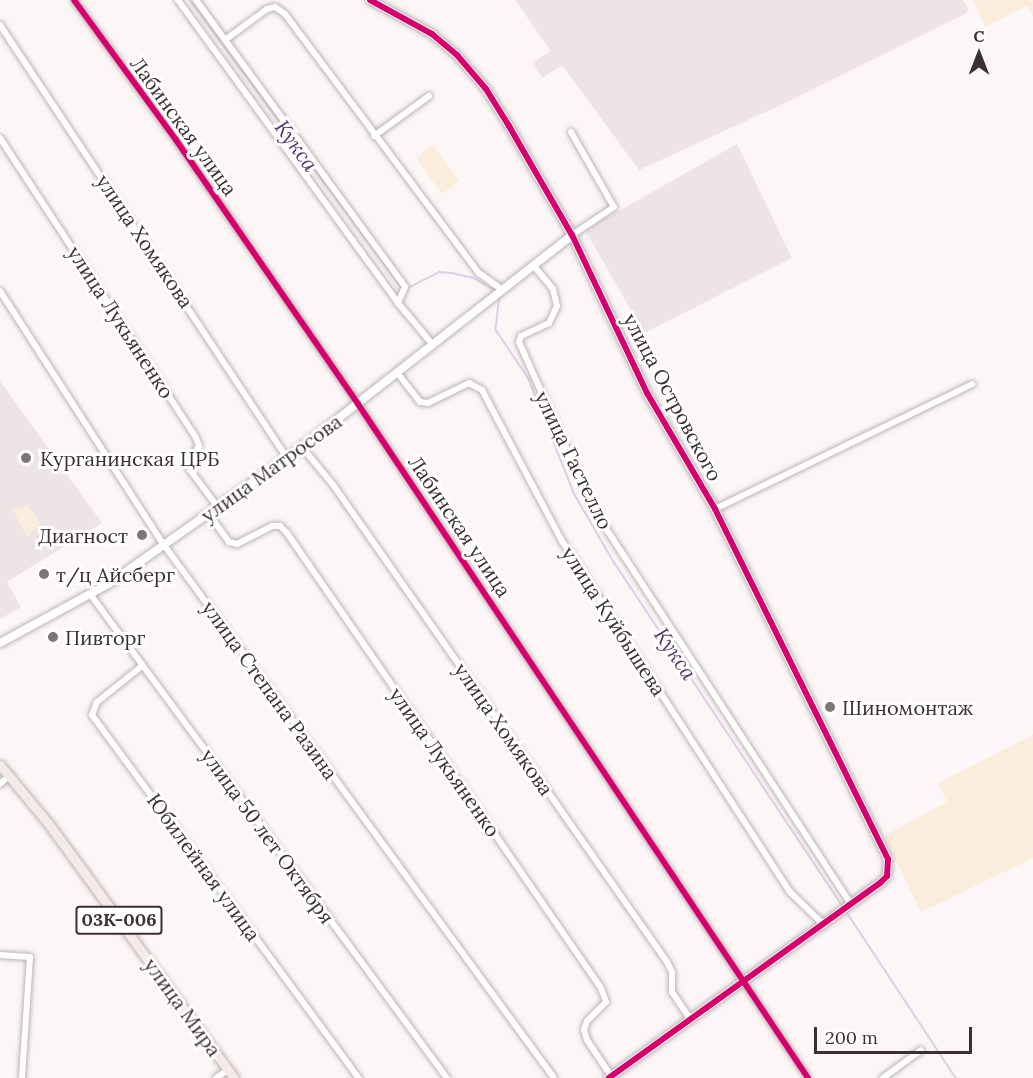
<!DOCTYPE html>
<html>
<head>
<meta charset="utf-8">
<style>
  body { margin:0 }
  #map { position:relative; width:1033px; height:1078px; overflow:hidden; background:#fcf6f6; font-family:Lora,serif }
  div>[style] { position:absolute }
  .built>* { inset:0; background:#efe4e5 }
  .green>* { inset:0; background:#faeddc }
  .stream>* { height:1.5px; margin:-0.75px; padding:0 0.75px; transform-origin:0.75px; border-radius:0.75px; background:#dccfe7 }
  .roads { filter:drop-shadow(0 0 2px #bcb5b5) drop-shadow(0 0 2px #bcb5b5) }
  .street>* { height:6px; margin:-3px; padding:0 3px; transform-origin:3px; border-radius:3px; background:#fffefe }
  .secondary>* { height:8px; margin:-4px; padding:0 4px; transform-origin:4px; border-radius:4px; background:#fffefe }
  .primary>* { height:9px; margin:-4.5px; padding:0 4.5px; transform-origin:4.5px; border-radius:4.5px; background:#f4ebe8 }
  .cycleway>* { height:6px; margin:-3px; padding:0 3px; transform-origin:3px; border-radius:3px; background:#d6006c }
  .dots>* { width:16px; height:16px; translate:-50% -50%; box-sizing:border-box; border:3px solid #fff; border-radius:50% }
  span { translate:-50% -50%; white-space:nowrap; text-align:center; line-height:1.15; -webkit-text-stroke:6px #fff; paint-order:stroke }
  .shield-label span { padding:2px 4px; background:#fff; border:2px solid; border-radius:4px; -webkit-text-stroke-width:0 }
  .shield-label { font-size:18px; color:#3a3031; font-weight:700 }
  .street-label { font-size:20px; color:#3a3031 }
  .poi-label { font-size:20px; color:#3a3031 }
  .left { translate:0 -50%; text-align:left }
  .right { translate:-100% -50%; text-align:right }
  .water-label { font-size:21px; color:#513a68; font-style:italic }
  .north { position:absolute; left:949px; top:24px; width:60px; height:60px; -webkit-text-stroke:4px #fff; paint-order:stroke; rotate:0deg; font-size:16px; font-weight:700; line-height:24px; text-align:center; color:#3a3031 }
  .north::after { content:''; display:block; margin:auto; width:21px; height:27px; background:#3a3031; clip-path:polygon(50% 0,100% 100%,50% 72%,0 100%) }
  .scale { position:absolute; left:814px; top:1027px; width:158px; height:27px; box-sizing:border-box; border:3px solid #3a3031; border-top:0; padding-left:8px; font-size:18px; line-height:21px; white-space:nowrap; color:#3a3031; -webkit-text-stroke:4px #fff; paint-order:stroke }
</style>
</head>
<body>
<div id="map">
  <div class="built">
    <div style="clip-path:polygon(515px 0,963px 0,968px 8px,967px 13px,781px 105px,639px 170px,562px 65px,542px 78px,533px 62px,551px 51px)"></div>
    <div style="clip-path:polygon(737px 144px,792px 258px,644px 333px,585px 230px)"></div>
    <div style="clip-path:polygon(0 381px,102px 523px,7px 582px,21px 607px,0 619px)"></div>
  </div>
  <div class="green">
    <div style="clip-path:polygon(973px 0,1033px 0,1033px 17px,1028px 5px,985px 27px)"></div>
    <div style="clip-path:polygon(433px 145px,459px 181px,442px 194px,416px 158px)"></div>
    <div style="clip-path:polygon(28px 505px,40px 523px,28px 537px,13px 510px)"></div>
    <div style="clip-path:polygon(1033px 735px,1033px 858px,921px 912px,884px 836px,947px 802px,938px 783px)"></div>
  </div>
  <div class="stream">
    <div style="left:190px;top:0;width:359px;rotate:53.6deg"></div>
    <div style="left:408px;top:288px;width:35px;rotate:-27deg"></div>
    <div style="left:439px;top:272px;width:13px;rotate:4deg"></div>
    <div style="left:452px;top:273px;width:23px;rotate:13deg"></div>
    <div style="left:474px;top:278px;width:23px;rotate:31deg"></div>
    <div style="left:500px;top:296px;width:34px;rotate:97deg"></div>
    <div style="left:496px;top:330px;width:59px;rotate:56deg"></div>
    <div style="left:529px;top:379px;width:125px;rotate:68.4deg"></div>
    <div style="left:575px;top:495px;width:78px;rotate:59.8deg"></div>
    <div style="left:614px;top:562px;width:414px;rotate:56.4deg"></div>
    <div style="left:846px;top:911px;width:200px;rotate:56.6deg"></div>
  </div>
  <div class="roads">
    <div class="street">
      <div style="left:74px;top:0;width:173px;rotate:53.9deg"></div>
      <div style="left:176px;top:140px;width:321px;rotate:55.4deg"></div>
      <div style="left:358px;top:404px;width:810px;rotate:56.27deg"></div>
      <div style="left:178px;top:0;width:374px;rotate:54deg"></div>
      <div style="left:398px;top:303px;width:55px;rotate:50.2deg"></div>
      <div style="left:196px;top:0;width:355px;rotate:53.9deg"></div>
      <div style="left:405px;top:287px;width:17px;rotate:114deg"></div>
      <div style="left:0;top:25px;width:519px;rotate:56.46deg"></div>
      <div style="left:225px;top:40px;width:52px;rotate:-36.4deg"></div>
      <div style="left:267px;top:9px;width:8px;rotate:-14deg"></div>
      <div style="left:275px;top:7px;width:12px;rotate:35deg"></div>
      <div style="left:285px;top:14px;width:324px;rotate:53.2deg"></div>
      <div style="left:479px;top:273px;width:29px;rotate:36deg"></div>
      <div style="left:571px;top:132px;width:86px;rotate:60.2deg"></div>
      <div style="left:614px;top:207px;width:50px;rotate:146.3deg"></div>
      <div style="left:374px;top:136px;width:68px;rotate:-36deg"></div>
      <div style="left:0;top:138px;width:358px;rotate:56.8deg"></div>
      <div style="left:196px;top:438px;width:9px;rotate:69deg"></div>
      <div style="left:199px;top:446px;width:19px;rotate:122deg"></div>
      <div style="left:189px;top:462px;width:8px;rotate:83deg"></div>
      <div style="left:190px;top:470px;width:45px;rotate:53.1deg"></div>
      <div style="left:533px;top:265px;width:31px;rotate:50deg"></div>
      <div style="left:553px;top:289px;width:17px;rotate:77deg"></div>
      <div style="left:557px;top:306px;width:19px;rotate:115deg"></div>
      <div style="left:549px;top:323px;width:31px;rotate:155deg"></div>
      <div style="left:521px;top:336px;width:6px;rotate:108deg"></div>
      <div style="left:519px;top:342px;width:184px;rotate:65.9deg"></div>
      <div style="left:594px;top:510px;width:469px;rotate:56.9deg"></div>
      <div style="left:0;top:291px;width:297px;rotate:57.2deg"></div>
      <div style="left:161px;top:541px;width:665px;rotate:53.8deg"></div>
      <div style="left:399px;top:375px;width:34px;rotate:52deg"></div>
      <div style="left:420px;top:402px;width:8px;rotate:7deg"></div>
      <div style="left:428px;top:403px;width:46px;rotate:-26deg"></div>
      <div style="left:469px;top:383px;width:15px;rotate:28deg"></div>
      <div style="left:482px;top:390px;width:171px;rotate:62.1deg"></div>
      <div style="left:562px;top:541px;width:417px;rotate:57deg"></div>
      <div style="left:789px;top:891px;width:49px;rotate:44.2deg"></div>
      <div style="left:302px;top:447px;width:50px;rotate:50.6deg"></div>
      <div style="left:334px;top:486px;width:581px;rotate:55.02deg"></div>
      <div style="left:667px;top:962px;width:11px;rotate:63deg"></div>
      <div style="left:672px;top:972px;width:20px;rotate:90deg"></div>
      <div style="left:672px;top:992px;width:30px;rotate:56deg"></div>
      <div style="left:715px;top:509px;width:286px;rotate:-25.9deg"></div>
      <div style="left:208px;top:513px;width:36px;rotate:54deg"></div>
      <div style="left:229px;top:542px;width:8px;rotate:14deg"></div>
      <div style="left:237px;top:544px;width:39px;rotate:-27deg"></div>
      <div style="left:272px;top:526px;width:8px"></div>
      <div style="left:280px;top:526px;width:10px;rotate:45deg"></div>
      <div style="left:287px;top:533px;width:553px;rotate:55.39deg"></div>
      <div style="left:601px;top:988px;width:15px;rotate:70deg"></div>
      <div style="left:606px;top:1002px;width:27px;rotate:135deg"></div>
      <div style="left:587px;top:1021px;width:9px;rotate:108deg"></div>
      <div style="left:584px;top:1030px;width:10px;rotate:73deg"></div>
      <div style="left:587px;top:1040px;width:43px;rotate:56.3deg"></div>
      <div style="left:90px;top:594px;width:601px;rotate:53.59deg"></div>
      <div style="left:142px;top:666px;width:58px;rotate:141.3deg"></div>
      <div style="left:97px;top:702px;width:14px;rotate:111deg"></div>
      <div style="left:92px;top:715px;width:451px;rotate:53.7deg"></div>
      <div style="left:0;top:784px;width:12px;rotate:-42deg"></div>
      <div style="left:0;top:955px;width:30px;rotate:4deg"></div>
      <div style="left:30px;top:957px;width:121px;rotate:93.8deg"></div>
      <div style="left:216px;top:1078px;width:14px;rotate:-34deg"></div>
      <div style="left:883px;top:1078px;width:47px;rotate:-36.4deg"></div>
    </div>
    <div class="secondary">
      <div style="left:370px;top:0;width:71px;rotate:28.7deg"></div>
      <div style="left:432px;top:34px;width:33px;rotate:40deg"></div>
      <div style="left:457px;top:55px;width:45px;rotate:49.5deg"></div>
      <div style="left:486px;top:89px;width:44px;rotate:58.1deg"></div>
      <div style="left:509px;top:126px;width:126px;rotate:60deg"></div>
      <div style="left:572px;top:235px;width:175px;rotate:64.6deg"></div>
      <div style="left:647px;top:393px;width:134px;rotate:59.6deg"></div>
      <div style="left:715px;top:509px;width:390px;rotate:63.7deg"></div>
      <div style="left:888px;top:859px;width:17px;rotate:93deg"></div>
      <div style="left:887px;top:876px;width:10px;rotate:135deg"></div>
      <div style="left:880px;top:883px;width:334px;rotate:144.3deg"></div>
      <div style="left:0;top:643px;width:125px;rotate:-28.6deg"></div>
      <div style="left:110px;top:583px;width:235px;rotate:-35.3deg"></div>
      <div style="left:302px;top:447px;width:343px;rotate:-38.1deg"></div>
    </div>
    <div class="primary">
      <div style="left:0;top:765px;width:75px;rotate:50.4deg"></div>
      <div style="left:48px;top:823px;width:316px;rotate:53.9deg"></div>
    </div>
  </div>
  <div class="cycleway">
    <div style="left:74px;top:0;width:173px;rotate:53.9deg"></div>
    <div style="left:176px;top:140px;width:321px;rotate:55.4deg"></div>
    <div style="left:358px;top:404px;width:810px;rotate:56.27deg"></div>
    <div style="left:370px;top:0;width:71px;rotate:28.7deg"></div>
    <div style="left:432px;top:34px;width:33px;rotate:40deg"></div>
    <div style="left:457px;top:55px;width:45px;rotate:49.5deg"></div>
    <div style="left:486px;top:89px;width:44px;rotate:58.1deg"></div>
    <div style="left:509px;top:126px;width:126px;rotate:60deg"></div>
    <div style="left:572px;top:235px;width:175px;rotate:64.6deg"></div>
    <div style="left:647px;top:393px;width:134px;rotate:59.6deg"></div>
    <div style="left:715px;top:509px;width:390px;rotate:63.7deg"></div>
    <div style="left:888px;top:859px;width:17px;rotate:93deg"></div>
    <div style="left:887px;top:876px;width:10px;rotate:135deg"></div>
    <div style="left:880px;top:883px;width:334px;rotate:144.3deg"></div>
  </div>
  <div class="dots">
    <div style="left:26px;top:458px;background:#7e7576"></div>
    <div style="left:142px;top:535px;background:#7e7576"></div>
    <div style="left:44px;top:574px;background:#7e7576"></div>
    <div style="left:53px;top:637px;background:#7e7576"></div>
    <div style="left:830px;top:707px;background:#7e7576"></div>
  </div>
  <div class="shield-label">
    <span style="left:119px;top:920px">03К-006</span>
  </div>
  <div class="street-label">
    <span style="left:184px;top:126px;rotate:54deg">Лабинская улица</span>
    <span style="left:145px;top:241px;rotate:56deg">улица Хомякова</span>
    <span style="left:121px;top:322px;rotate:57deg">улица Лукьяненко</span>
    <span style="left:673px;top:397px;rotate:62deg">улица Островского</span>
    <span style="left:574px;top:460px;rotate:64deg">улица Гастелло</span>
    <span style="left:271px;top:468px;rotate:-36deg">улица Матросова</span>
    <span style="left:460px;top:526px;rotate:56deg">Лабинская улица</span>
    <span style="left:614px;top:621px;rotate:57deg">улица Куйбышева</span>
    <span style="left:270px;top:690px;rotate:54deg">улица Степана Разина</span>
    <span style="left:504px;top:729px;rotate:55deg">улица Хомякова</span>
    <span style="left:445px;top:762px;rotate:55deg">улица Лукьяненко</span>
    <span style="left:268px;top:836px;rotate:54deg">улица 50 лет Октября</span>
    <span style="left:204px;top:867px;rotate:54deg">Юбилейная улица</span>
    <span style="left:183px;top:1007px;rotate:54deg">улица Мира</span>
  </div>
  <div class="poi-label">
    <span class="left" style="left:40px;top:458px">Курганинская ЦРБ</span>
    <span class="right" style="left:128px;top:535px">Диагност</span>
    <span class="left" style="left:56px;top:574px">т/ц Айсберг</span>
    <span class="left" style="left:65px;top:637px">Пивторг</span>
    <span class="left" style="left:842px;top:707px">Шиномонтаж</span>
  </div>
  <div class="water-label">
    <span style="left:296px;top:146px;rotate:54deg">Кукса</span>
    <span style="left:675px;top:654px;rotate:56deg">Кукса</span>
  </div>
  <div class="north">С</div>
  <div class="scale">200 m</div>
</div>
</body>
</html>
